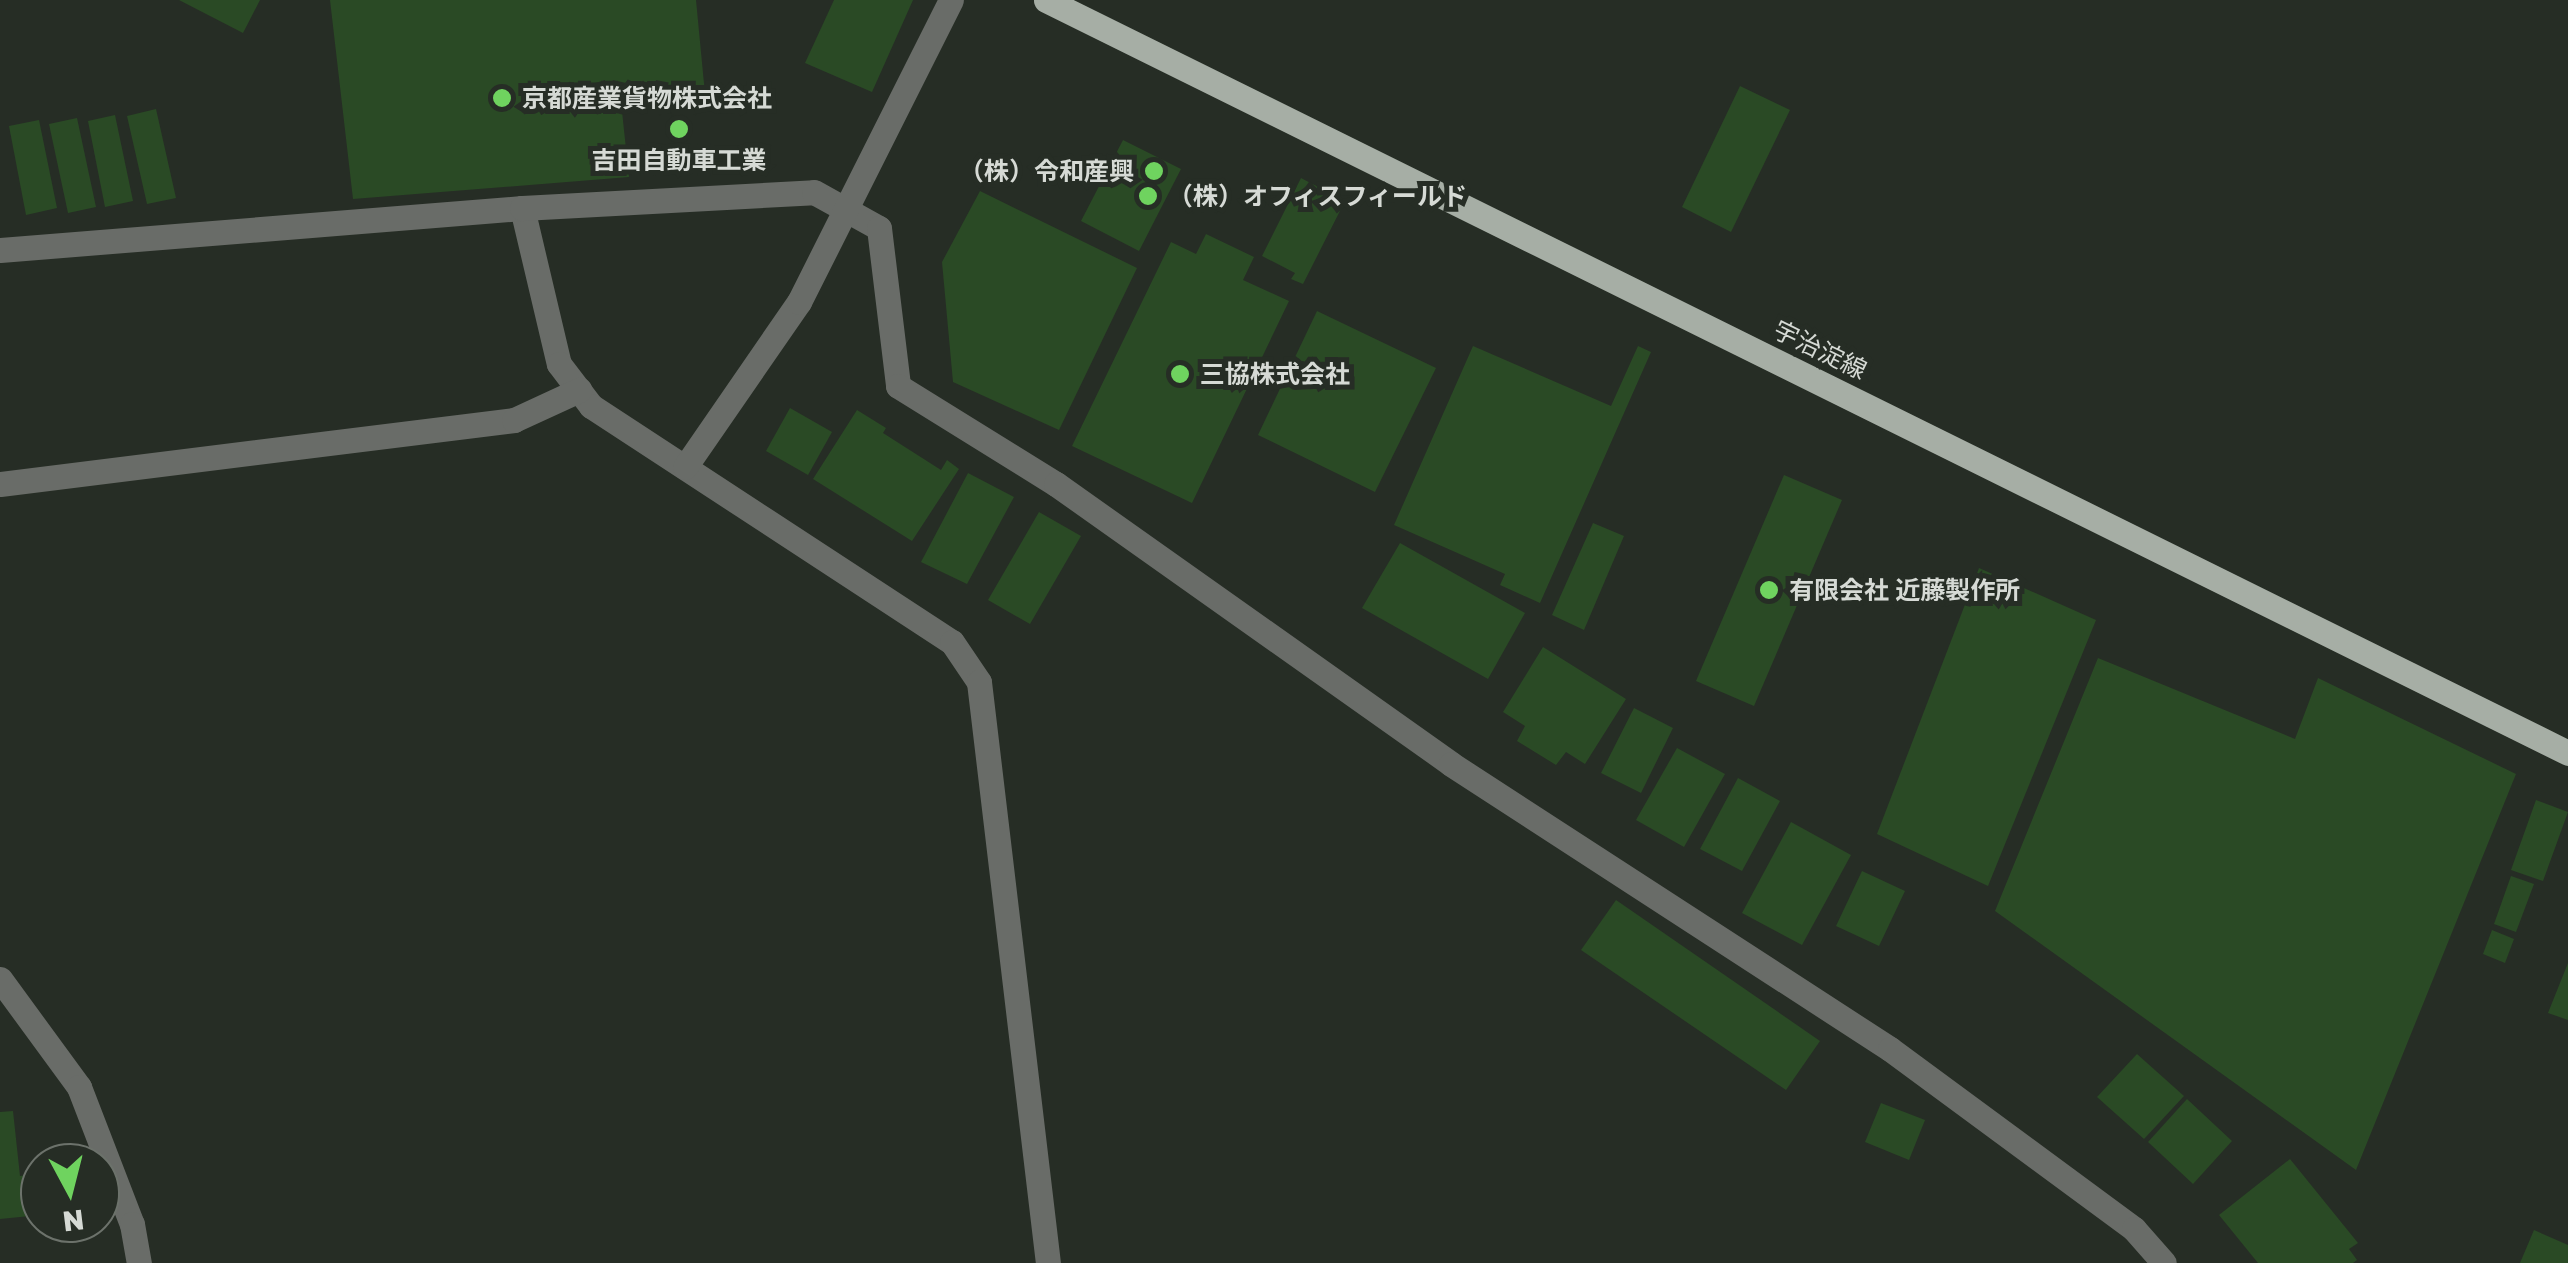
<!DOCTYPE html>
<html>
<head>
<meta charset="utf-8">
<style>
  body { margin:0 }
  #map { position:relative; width:2568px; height:1263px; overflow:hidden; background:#262d25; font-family:"Golos Text","Noto Sans JP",sans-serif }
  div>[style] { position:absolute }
  .building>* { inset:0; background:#2a4a25 }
  .minor>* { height:25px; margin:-12.5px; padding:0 12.5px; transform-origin:12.5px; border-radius:12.5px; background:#696c68 }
  .major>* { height:25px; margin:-12.5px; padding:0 12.5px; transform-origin:12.5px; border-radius:12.5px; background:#a6aea5 }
  .dots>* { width:28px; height:28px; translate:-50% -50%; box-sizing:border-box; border:5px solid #262d25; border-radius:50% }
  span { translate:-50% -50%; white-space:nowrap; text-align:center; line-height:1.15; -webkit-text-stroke:10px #262d25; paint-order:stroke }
  .poi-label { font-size:25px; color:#d6dad5; font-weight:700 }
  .left { translate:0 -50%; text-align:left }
  .right { translate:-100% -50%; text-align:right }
  .street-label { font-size:25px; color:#d6dad5 }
  .north { position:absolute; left:20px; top:1143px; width:100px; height:100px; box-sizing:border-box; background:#262d25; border:2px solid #6c726b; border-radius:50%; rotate:173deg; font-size:28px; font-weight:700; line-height:40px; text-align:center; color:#d6dad5 }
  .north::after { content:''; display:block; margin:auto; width:35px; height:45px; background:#6fd35f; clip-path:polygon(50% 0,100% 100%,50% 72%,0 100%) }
</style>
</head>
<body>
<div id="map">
  <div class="building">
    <div style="clip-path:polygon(179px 0,260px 0,243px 33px)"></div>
    <div style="clip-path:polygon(330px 0,696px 0,705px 94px,621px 102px,629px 177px,353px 199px)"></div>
    <div style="clip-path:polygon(834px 0,913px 0,872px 92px,805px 63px)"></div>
    <div style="clip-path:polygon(1740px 86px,1790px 110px,1731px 232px,1682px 207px)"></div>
    <div style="clip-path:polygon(156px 109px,176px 198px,147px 204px,127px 116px)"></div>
    <div style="clip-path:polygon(115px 115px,133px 201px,105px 207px,88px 121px)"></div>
    <div style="clip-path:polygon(77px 118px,96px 207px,68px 213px,49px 124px)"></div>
    <div style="clip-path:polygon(39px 120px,57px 208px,26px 215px,9px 126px)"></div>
    <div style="clip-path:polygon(1123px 140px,1181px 169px,1139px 251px,1081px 221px)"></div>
    <div style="clip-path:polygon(1301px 178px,1345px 201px,1303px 284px,1291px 279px,1295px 273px,1262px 256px)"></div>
    <div style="clip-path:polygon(980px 191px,1137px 268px,1059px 430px,953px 382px,942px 262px)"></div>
    <div style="clip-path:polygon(1206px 234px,1254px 257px,1243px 280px,1289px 301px,1192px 503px,1072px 446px,1171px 242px,1196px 254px)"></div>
    <div style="clip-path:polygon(1317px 311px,1436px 368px,1375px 492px,1258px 435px)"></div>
    <div style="clip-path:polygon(1473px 346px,1611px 406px,1638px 346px,1651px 352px,1540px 603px,1500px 585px,1505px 574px,1394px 525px)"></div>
    <div style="clip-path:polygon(790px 408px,832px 432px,808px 475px,766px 451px)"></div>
    <div style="clip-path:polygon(857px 410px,886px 428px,883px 433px,941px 470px,947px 460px,959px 469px,912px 541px,813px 479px)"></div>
    <div style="clip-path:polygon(968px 473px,1014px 497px,967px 584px,921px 562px)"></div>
    <div style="clip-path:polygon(1784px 475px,1842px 500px,1754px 706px,1696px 681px)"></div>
    <div style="clip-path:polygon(1039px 512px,1081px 536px,1030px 624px,988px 600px)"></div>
    <div style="clip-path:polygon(1593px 523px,1624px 536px,1584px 630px,1552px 615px)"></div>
    <div style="clip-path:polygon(1400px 543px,1525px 613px,1488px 679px,1362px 608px)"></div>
    <div style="clip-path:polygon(1979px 568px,2096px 620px,1988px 886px,1877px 834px)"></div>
    <div style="clip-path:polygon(1543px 647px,1626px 699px,1585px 764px,1566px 752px,1556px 765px,1517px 741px,1525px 726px,1503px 712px)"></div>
    <div style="clip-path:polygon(2098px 658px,2295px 739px,2318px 678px,2516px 774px,2356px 1170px,1995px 911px)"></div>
    <div style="clip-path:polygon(1634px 708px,1673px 728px,1641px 793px,1601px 773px)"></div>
    <div style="clip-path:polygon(1677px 748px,1725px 774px,1684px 847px,1636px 820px)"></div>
    <div style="clip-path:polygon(1738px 778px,1780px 801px,1742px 871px,1700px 849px)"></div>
    <div style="clip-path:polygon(2536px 800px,2568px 812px,2543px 881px,2511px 870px)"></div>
    <div style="clip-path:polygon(1791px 822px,1851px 855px,1802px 945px,1742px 913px)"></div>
    <div style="clip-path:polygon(1862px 871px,1905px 891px,1879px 946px,1836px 926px)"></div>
    <div style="clip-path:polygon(2511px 876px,2534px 884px,2516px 932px,2494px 924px)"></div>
    <div style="clip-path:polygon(1616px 900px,1820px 1041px,1786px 1090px,1581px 950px)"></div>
    <div style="clip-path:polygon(2492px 930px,2514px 939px,2505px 963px,2483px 954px)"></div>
    <div style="clip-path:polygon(2568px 963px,2568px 1020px,2548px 1013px)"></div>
    <div style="clip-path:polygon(2137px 1054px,2184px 1096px,2144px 1139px,2097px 1097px)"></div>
    <div style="clip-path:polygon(2187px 1099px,2232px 1141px,2193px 1184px,2148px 1142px)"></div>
    <div style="clip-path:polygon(1881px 1103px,1925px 1120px,1909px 1160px,1865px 1142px)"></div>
    <div style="clip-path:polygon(13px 1111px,20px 1176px,40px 1173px,40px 1215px,0 1219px,0 1112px)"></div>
    <div style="clip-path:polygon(2290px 1159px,2358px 1243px,2349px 1249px,2357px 1260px,2353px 1263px,2258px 1263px,2219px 1215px)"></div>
    <div style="clip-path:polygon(2534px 1230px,2568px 1245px,2568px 1263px,2520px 1263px)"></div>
  </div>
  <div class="minor">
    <div style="left:522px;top:208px;width:160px;rotate:76.7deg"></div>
    <div style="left:559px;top:364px;width:53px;rotate:52.7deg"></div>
    <div style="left:591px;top:406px;width:431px;rotate:33.2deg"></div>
    <div style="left:952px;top:642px;width:48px;rotate:56deg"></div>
    <div style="left:979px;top:682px;width:585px;rotate:83.23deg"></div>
    <div style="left:0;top:250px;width:524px;rotate:-4.6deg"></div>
    <div style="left:522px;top:208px;width:292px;rotate:-3.1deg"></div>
    <div style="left:814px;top:192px;width:74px;rotate:29deg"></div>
    <div style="left:879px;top:228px;width:159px;rotate:83.1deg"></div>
    <div style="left:898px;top:386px;width:186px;rotate:31.8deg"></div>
    <div style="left:1056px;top:484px;width:484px;rotate:35.3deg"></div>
    <div style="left:1451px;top:764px;width:523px;rotate:32.99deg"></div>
    <div style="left:1890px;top:1049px;width:303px;rotate:36.4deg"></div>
    <div style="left:2134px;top:1229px;width:45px;rotate:48.6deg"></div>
    <div style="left:685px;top:467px;width:201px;rotate:-55.4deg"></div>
    <div style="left:799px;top:302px;width:338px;rotate:-63.3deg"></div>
    <div style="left:0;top:484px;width:518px;rotate:-7.1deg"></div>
    <div style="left:514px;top:420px;width:72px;rotate:-24.8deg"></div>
    <div style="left:0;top:979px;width:134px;rotate:53.8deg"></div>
    <div style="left:79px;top:1087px;width:147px;rotate:68.9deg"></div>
    <div style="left:132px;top:1224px;width:40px;rotate:80deg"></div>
  </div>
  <div class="major">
    <div style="left:1046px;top:0;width:1698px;rotate:26.32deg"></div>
  </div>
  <div class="dots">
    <div style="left:502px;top:98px;background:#6fd35f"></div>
    <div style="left:679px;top:129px;background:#6fd35f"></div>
    <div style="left:1154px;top:171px;background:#6fd35f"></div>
    <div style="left:1148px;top:196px;background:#6fd35f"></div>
    <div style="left:1180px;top:374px;background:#6fd35f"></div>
    <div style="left:1769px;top:590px;background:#6fd35f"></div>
  </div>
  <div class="poi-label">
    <span class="left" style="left:522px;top:98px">京都産業貨物株式会社</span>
    <span style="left:679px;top:160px">吉田自動車工業</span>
    <span class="right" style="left:1134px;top:171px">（株）令和産興</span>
    <span class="left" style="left:1168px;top:196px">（株）オフィスフィールド</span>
    <span class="left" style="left:1200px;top:374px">三協株式会社</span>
    <span class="left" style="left:1789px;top:590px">有限会社 近藤製作所</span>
  </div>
  <div class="street-label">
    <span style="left:1820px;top:350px;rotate:26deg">宇治淀線</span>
  </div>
  <div class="north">N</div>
</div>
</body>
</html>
